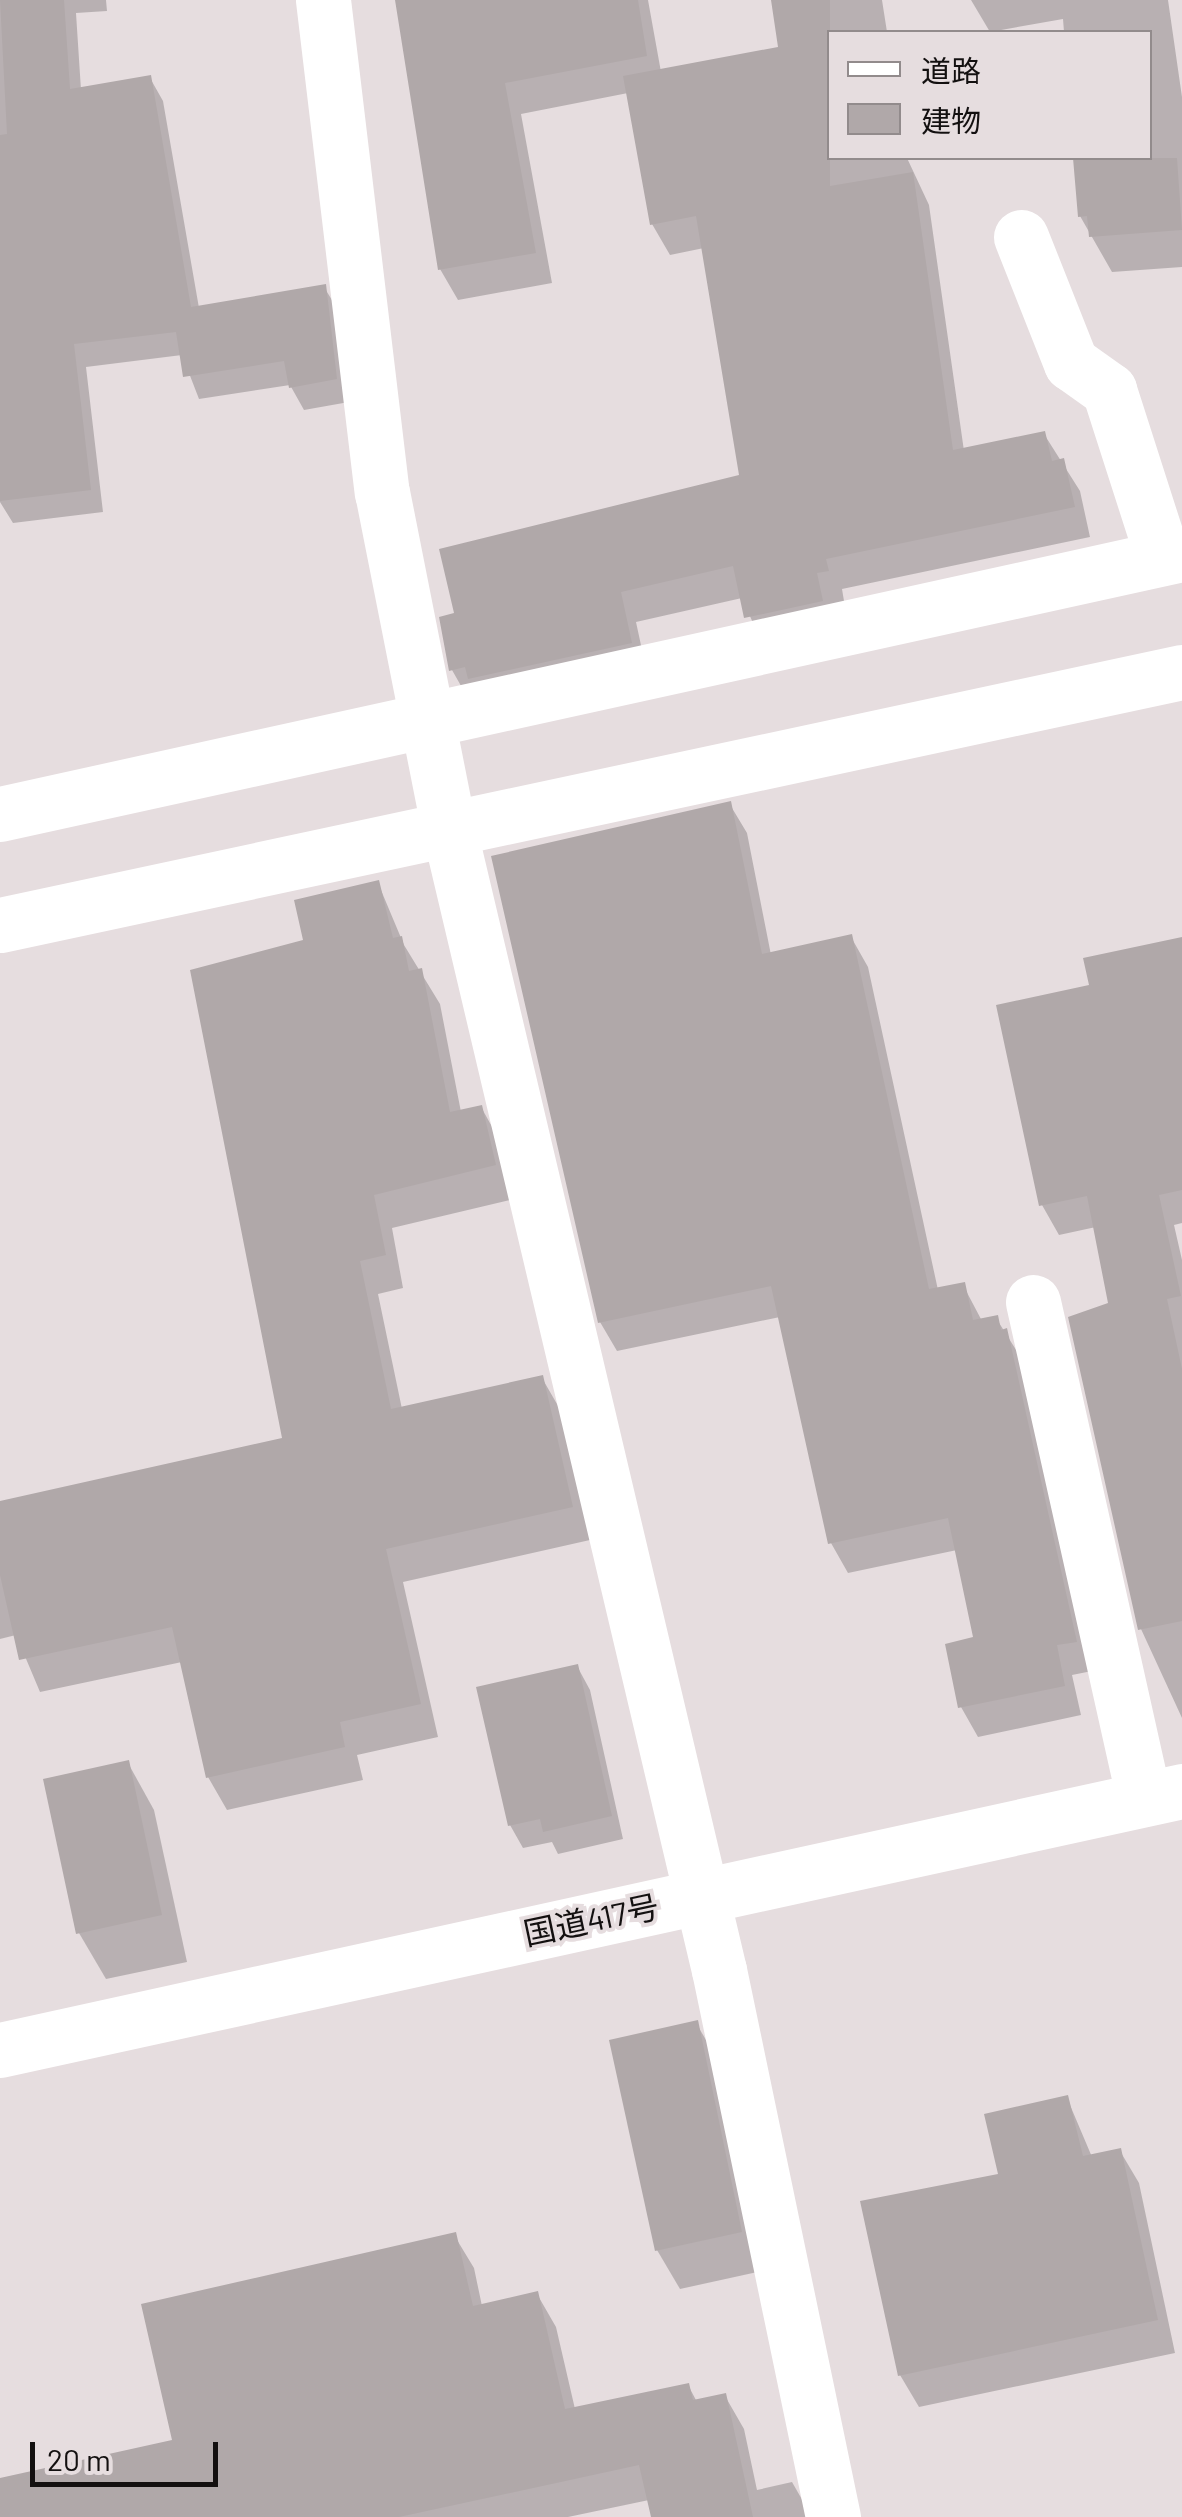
<!DOCTYPE html>
<html>
<head>
<meta charset="utf-8">
<style>
  body { margin:0 }
  #map { position:relative; width:1182px; height:2517px; overflow:hidden; background:#e6dddf; font-family:Barlow,"Noto Sans JP",sans-serif }
  div>[style] { position:absolute }
  .shadow>* { inset:0; background:#0003 }
  .building>* { inset:0; background:#b0a8a9 }
  .minor>* { height:55px; margin:-27.5px; padding:0 27.5px; transform-origin:27.5px; border-radius:27.5px; background:#fff }
  .highway>* { height:55px; margin:-27.5px; padding:0 27.5px; transform-origin:27.5px; border-radius:27.5px; background:#fff }
  span { translate:-50% -50%; white-space:nowrap; text-align:center; line-height:1.15; -webkit-text-stroke:8px #e6dddf; paint-order:stroke }
  .street-label { font-size:32px; color:#131010 }
  .legend { position:absolute; left:827px; top:30px; width:325px; height:130px; box-sizing:border-box; background:#e6dddf; border:2px solid #928b8c; margin:0; padding:12px 18px; list-style:none; font-size:30px; color:#131010 }
  .legend li { display:flex; align-items:center; gap:20px; height:50px }
  .legend b { width:50px; border:2px solid #928b8c }
  .scale { position:absolute; left:30px; top:2442px; width:188px; height:45px; box-sizing:border-box; border:5px solid #131010; border-top:0; padding-left:12px; font-size:30px; line-height:35px; white-space:nowrap; color:#131010; -webkit-text-stroke:8px #e6dddf; paint-order:stroke }
</style>
</head>
<body>
<div id="map">
  <div class="shadow">
    <div style="clip-path:polygon(0 0,106px 0,107px 11px,76px 13px,81px 90px,150px 78px,163px 101px,199px 308px,324px 287px,338px 310px,349px 402px,304px 410px,290px 385px,199px 399px,182px 355px,86px 367px,103px 512px,13px 523px,0 502px)"></div>
    <div style="clip-path:polygon(447px 0,648px 0,661px 72px,781px 49px,773px 0,882px 0,887px 32px,830px 32px,830px 158px,907px 158px,929px 205px,964px 451px,1044px 434px,1080px 491px,1090px 537px,842px 589px,844px 601px,764px 648px,742px 598px,636px 622px,647px 673px,469px 700px,452px 670px,742px 477px,704px 248px,670px 255px,652px 224px,628px 93px,521px 114px,552px 283px,458px 300px,440px 269px)"></div>
    <div style="clip-path:polygon(971px 0,1168px 0,1182px 97px,1182px 267px,1112px 272px,1080px 216px,1075px 158px,1150px 158px,1150px 32px,1064px 32px,1063px 19px,990px 32px)"></div>
    <div style="clip-path:polygon(729px 803px,747px 833px,771px 955px,851px 937px,868px 967px,938px 1290px,963px 1285px,982px 1321px,996px 1318px,1023px 1361px,1092px 1671px,1072px 1675px,1081px 1715px,978px 1737px,961px 1707px,976px 1639px,957px 1550px,848px 1573px,831px 1543px,780px 1317px,617px 1351px,600px 1322px)"></div>
    <div style="clip-path:polygon(378px 883px,404px 945px,440px 1004px,461px 1112px,481px 1107px,500px 1141px,514px 1199px,392px 1228px,403px 1288px,378px 1294px,402px 1409px,542px 1378px,561px 1411px,590px 1540px,403px 1582px,438px 1737px,357px 1755px,363px 1780px,227px 1810px,208px 1777px,182px 1662px,40px 1692px,16px 1635px,0 1639px,0 1503px,285px 1440px,306px 941px)"></div>
    <div style="clip-path:polygon(1182px 939px,1182px 1223px,1174px 1225px,1182px 1260px,1182px 1718px,1141px 1629px,1111px 1304px,1096px 1227px,1059px 1235px,1042px 1205px,1092px 986px)"></div>
    <div style="clip-path:polygon(577px 1666px,590px 1690px,623px 1839px,558px 1854px,552px 1842px,523px 1848px,510px 1825px)"></div>
    <div style="clip-path:polygon(128px 1763px,154px 1810px,187px 1962px,106px 1979px,79px 1933px)"></div>
    <div style="clip-path:polygon(696px 2023px,719px 2062px,762px 2271px,680px 2289px,657px 2250px)"></div>
    <div style="clip-path:polygon(1067px 2098px,1092px 2157px,1120px 2151px,1139px 2183px,1175px 2353px,919px 2407px,900px 2375px,1001px 2176px)"></div>
    <div style="clip-path:polygon(454px 2235px,474px 2268px,482px 2306px,537px 2294px,556px 2327px,575px 2409px,688px 2385px,697px 2402px,725px 2396px,744px 2429px,757px 2490px,792px 2482px,812px 2517px,653px 2517px,649px 2500px,568px 2517px,0 2517px,0 2481px,175px 2441px)"></div>
  </div>
  <div class="building">
    <div style="clip-path:polygon(0 0,64px 0,70px 89px,151px 75px,191px 307px,326px 284px,337px 379px,289px 388px,284px 361px,183px 377px,176px 332px,74px 344px,91px 490px,0 501px,0 135px,7px 134px)"></div>
    <div style="clip-path:polygon(395px 0,638px 0,647px 56px,505px 83px,536px 253px,438px 270px)"></div>
    <div style="clip-path:polygon(771px 0,830px 0,830px 186px,913px 172px,953px 450px,1045px 431px,1052px 461px,1064px 458px,1075px 507px,826px 559px,829px 571px,817px 573px,823px 601px,744px 618px,733px 566px,621px 592px,632px 643px,468px 679px,465px 667px,449px 671px,439px 617px,454px 613px,439px 549px,739px 475px,696px 216px,650px 225px,623px 76px,778px 47px)"></div>
    <div style="clip-path:polygon(1073px 158px,1177px 158px,1182px 230px,1089px 237px,1087px 216px,1078px 217px)"></div>
    <div style="clip-path:polygon(731px 801px,762px 954px,852px 934px,929px 1289px,965px 1282px,973px 1320px,998px 1315px,1001px 1330px,1007px 1328px,1077px 1642px,1057px 1645px,1065px 1686px,958px 1708px,945px 1644px,973px 1637px,948px 1518px,828px 1544px,771px 1286px,598px 1323px,491px 856px)"></div>
    <div style="clip-path:polygon(379px 880px,393px 938px,402px 936px,409px 971px,422px 968px,450px 1112px,482px 1105px,496px 1165px,374px 1195px,386px 1255px,360px 1261px,391px 1409px,543px 1375px,573px 1507px,386px 1549px,421px 1704px,340px 1722px,345px 1747px,206px 1778px,172px 1627px,19px 1660px,0 1575px,0 1501px,282px 1438px,190px 970px,303px 940px,294px 900px)"></div>
    <div style="clip-path:polygon(1182px 937px,1182px 1190px,1159px 1195px,1181px 1296px,1167px 1299px,1182px 1369px,1182px 1621px,1138px 1630px,1068px 1317px,1108px 1303px,1087px 1196px,1039px 1206px,996px 1005px,1089px 985px,1083px 958px)"></div>
    <div style="clip-path:polygon(578px 1664px,612px 1816px,543px 1832px,540px 1819px,508px 1826px,476px 1687px)"></div>
    <div style="clip-path:polygon(129px 1760px,162px 1915px,76px 1934px,43px 1779px)"></div>
    <div style="clip-path:polygon(698px 2020px,742px 2232px,655px 2251px,609px 2040px)"></div>
    <div style="clip-path:polygon(1068px 2095px,1083px 2156px,1121px 2148px,1158px 2320px,898px 2376px,860px 2201px,998px 2174px,984px 2114px)"></div>
    <div style="clip-path:polygon(456px 2232px,473px 2306px,538px 2291px,565px 2409px,689px 2383px,693px 2400px,726px 2393px,753px 2517px,651px 2517px,639px 2465px,399px 2517px,0 2517px,0 2478px,172px 2440px,141px 2304px)"></div>
  </div>
  <div class="minor">
    <div style="left:323px;top:0;width:496px;rotate:83.2deg"></div>
    <div style="left:382px;top:492px;width:344px;rotate:78.8deg"></div>
    <div style="left:449px;top:829px;width:1173px;rotate:76.69deg"></div>
    <div style="left:719px;top:1970px;width:559px;rotate:78.23deg"></div>
    <div style="left:1021px;top:237px;width:136px;rotate:68.4deg"></div>
    <div style="left:1071px;top:363px;width:47px;rotate:35.4deg"></div>
    <div style="left:1109px;top:390px;width:176px;rotate:72.2deg"></div>
    <div style="left:0;top:814px;width:1210px;rotate:-12.41deg"></div>
    <div style="left:0;top:925px;width:1209px;rotate:-12.08deg"></div>
    <div style="left:1033px;top:1302px;width:509px;rotate:77.41deg"></div>
  </div>
  <div class="highway">
    <div style="left:0;top:2050px;width:1210px;rotate:-12.36deg"></div>
  </div>
  <div class="street-label">
    <span style="left:591px;top:1919px;rotate:-12deg">国道417号</span>
  </div>
  <ul class="legend">
  <li><b style="height:12px;background:#fff"></b>道路</li>
  <li><b style="height:28px;background:#b0a8a9"></b>建物</li>
  </ul>
  <div class="scale">20 m</div>
</div>
</body>
</html>
